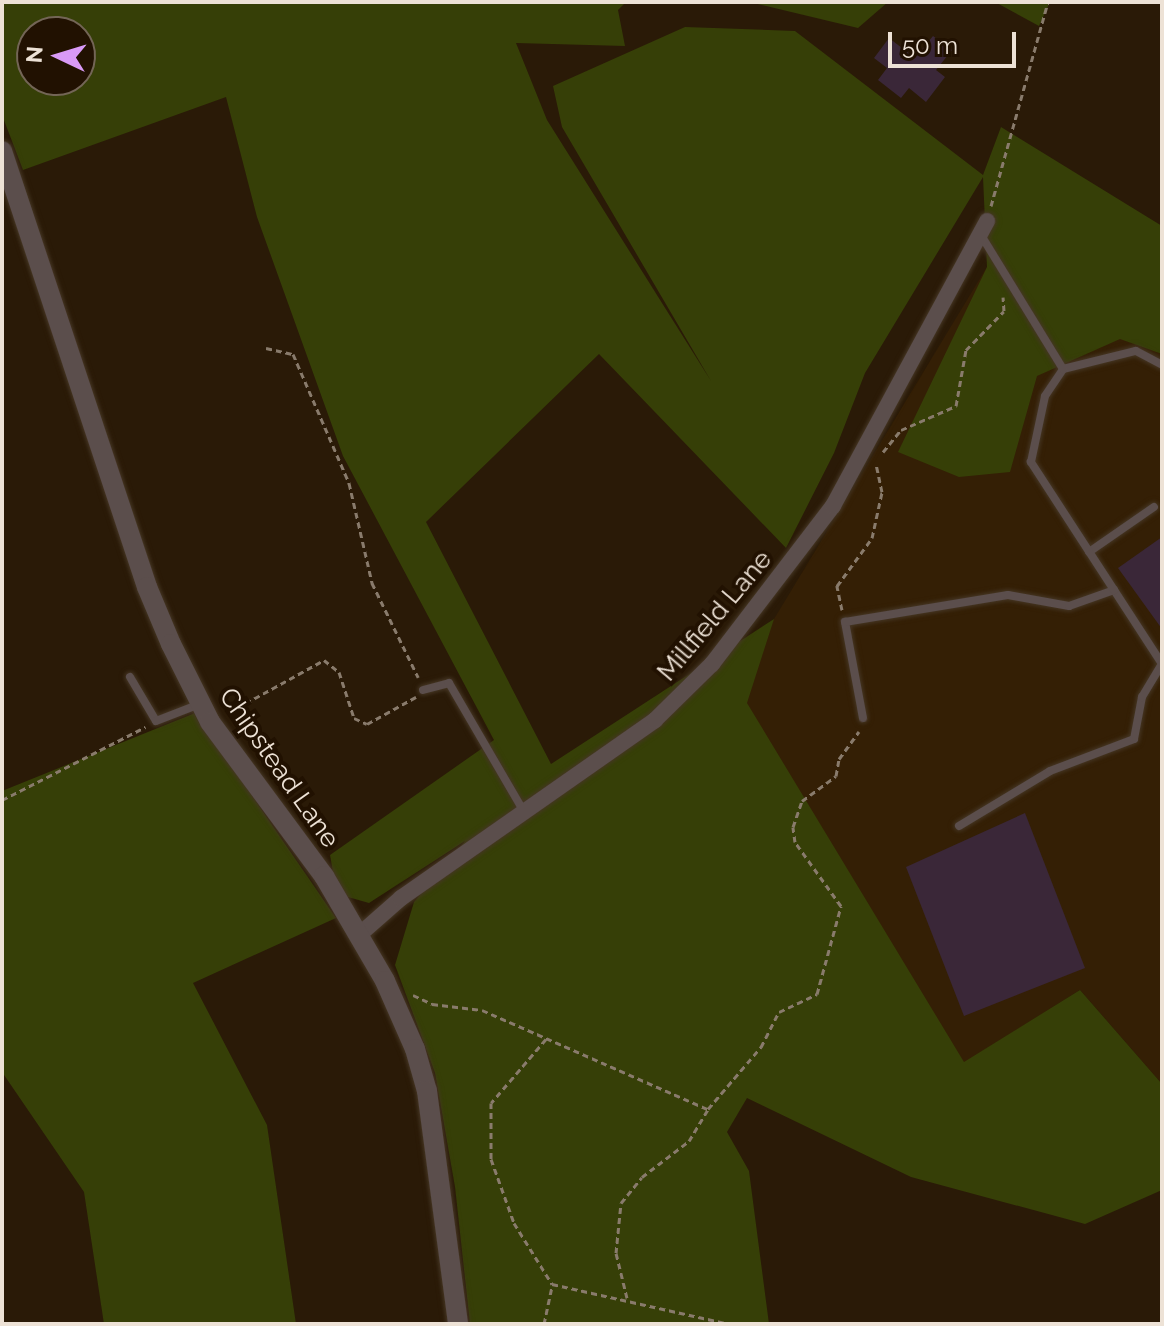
<!DOCTYPE html>
<html>
<head>
<meta charset="utf-8">
<style>
  body { margin:0 }
  #map { position:relative; width:1164px; height:1326px; overflow:hidden; background:#2a1a07; font-family:Raleway,sans-serif }
  div>[style] { position:absolute }
  .built>* { inset:0; background:#341f05 }
  .green>* { inset:0; background:#363f07 }
  .building>* { inset:0; background:#3a2738 }
  .path>* { height:3px; margin-top:-1.5px; transform-origin:0; background:repeating-linear-gradient(90deg,#897b6c 0 6px,transparent 0 10px) }
  .roads { filter:drop-shadow(0 0 2px #453624) drop-shadow(0 0 2px #453624) }
  .service>* { height:8px; margin:-4px; padding:0 4px; transform-origin:4px; border-radius:4px; background:#5b4e4c }
  .minor>* { height:16px; margin:-8px; padding:0 8px; transform-origin:8px; border-radius:8px; background:#5b4e4c }
  .tertiary>* { height:20px; margin:-10px; padding:0 10px; transform-origin:10px; border-radius:10px; background:#5b4e4c }
  span { translate:-50% -50%; white-space:nowrap; text-align:center; line-height:1.15; -webkit-text-stroke:8px #211101; paint-order:stroke }
  .street-label { font-size:26px; color:#ede2d6 }
  .frame { position:absolute; inset:0; border:4px solid #ede2d6; pointer-events:none }
  .north { position:absolute; left:16px; top:16px; width:80px; height:80px; box-sizing:border-box; background:#211101; border:2px solid #736556; border-radius:50%; rotate:274deg; font-size:22px; font-weight:700; line-height:32px; text-align:center; color:#ede2d6 }
  .north::after { content:''; display:block; margin:auto; width:28px; height:36px; background:#d99af7; clip-path:polygon(50% 0,100% 100%,50% 72%,0 100%) }
  .scale { position:absolute; left:888px; top:32px; width:128px; height:36px; box-sizing:border-box; border:4px solid #ede2d6; border-top:0; padding-left:10px; font-size:24px; line-height:28px; white-space:nowrap; color:#ede2d6; -webkit-text-stroke:6px #211101; paint-order:stroke }
</style>
</head>
<body>
<div id="map">
  <div class="built">
    <div style="clip-path:polygon(1051px 161px,1162px 235px,1162px 1084px,1080px 990px,964px 1063px,708px 694px,774px 619px)"></div>
  </div>
  <div class="green">
    <div style="clip-path:polygon(evenodd,2px 2px,626px 2px,618px 10px,625px 46px,516px 43px,547px 120px,711px 381px,562px 127px,553px 86px,685px 27px,795px 31px,983px 175px,1001px 127px,1162px 226px,1162px 354px,1120px 339px,1037px 376px,1010px 472px,959px 477px,898px 452px,987px 267px,983px 177px,865px 373px,834px 453px,786px 548px,599px 354px,426px 522px,551px 764px,774px 619px,747px 703px,964px 1062px,1080px 990px,1162px 1084px,1162px 1190px,1085px 1224px,911px 1177px,747px 1098px,727px 1132px,749px 1171px,769px 1324px,470px 1324px,455px 1187px,435px 1073px,395px 965px,414px 902px,465px 841px,369px 903px,348px 897px,334px 878px,330px 855px,494px 740px,343px 456px,257px 217px,226px 97px,23px 170px,2px 115px,2px 2px,32px 32px,80px 32px,80px 80px,32px 80px,32px 32px)"></div>
    <div style="clip-path:polygon(749px 2px,888px 2px,858px 28px)"></div>
    <div style="clip-path:polygon(995px 2px,1050px 2px,1039px 26px)"></div>
    <div style="clip-path:polygon(195px 713px,336px 918px,193px 983px,267px 1125px,296px 1324px,104px 1324px,84px 1192px,2px 1072px,2px 791px)"></div>
  </div>
  <div class="building">
    <div style="clip-path:polygon(933px 36px,952px 50px,936px 70px,945px 77px,926px 102px,909px 88px,901px 98px,878px 80px,887px 68px,874px 58px,889px 38px,915px 58px)"></div>
    <div style="clip-path:polygon(1162px 537px,1162px 629px,1118px 568px)"></div>
    <div style="clip-path:polygon(1025px 813px,1085px 968px,964px 1016px,906px 867px)"></div>
  </div>
  <div class="path">
    <div style="left:991px;top:206px;width:212px;rotate:-74.4deg"></div>
    <div style="left:266px;top:348px;width:28px;rotate:13deg"></div>
    <div style="left:293px;top:354px;width:141px;rotate:66.5deg"></div>
    <div style="left:349px;top:483px;width:103px;rotate:77deg"></div>
    <div style="left:372px;top:583px;width:105px;rotate:63.9deg"></div>
    <div style="left:883px;top:452px;width:28px;rotate:-51deg"></div>
    <div style="left:901px;top:430px;width:60px;rotate:-23.6deg"></div>
    <div style="left:956px;top:406px;width:57px;rotate:-79.9deg"></div>
    <div style="left:966px;top:350px;width:54px;rotate:-45.7deg"></div>
    <div style="left:1004px;top:311px;width:14px;rotate:-94deg"></div>
    <div style="left:842px;top:610px;width:25px;rotate:-102deg"></div>
    <div style="left:837px;top:586px;width:59px;rotate:-53.9deg"></div>
    <div style="left:872px;top:538px;width:47px;rotate:-77.7deg"></div>
    <div style="left:882px;top:492px;width:29px;rotate:-102deg"></div>
    <div style="left:228px;top:713px;width:110px;rotate:-28.9deg"></div>
    <div style="left:324px;top:660px;width:19px;rotate:39deg"></div>
    <div style="left:339px;top:672px;width:48px;rotate:71.9deg"></div>
    <div style="left:354px;top:718px;width:14px;rotate:25deg"></div>
    <div style="left:367px;top:724px;width:56px;rotate:-28.9deg"></div>
    <div style="left:2px;top:800px;width:161px;rotate:-27deg"></div>
    <div style="left:413px;top:995px;width:21px;rotate:25deg"></div>
    <div style="left:432px;top:1004px;width:50px;rotate:6.8deg"></div>
    <div style="left:482px;top:1010px;width:247px;rotate:23.7deg"></div>
    <div style="left:708px;top:1109px;width:82px;rotate:-49.5deg"></div>
    <div style="left:761px;top:1047px;width:39px;rotate:-63deg"></div>
    <div style="left:779px;top:1012px;width:42px;rotate:-25.3deg"></div>
    <div style="left:817px;top:994px;width:91px;rotate:-74.7deg"></div>
    <div style="left:841px;top:906px;width:79px;rotate:-125.7deg"></div>
    <div style="left:795px;top:842px;width:15px;rotate:-98deg"></div>
    <div style="left:793px;top:827px;width:28px;rotate:-71deg"></div>
    <div style="left:802px;top:801px;width:42px;rotate:-36.3deg"></div>
    <div style="left:836px;top:776px;width:17px;rotate:-80deg"></div>
    <div style="left:839px;top:759px;width:34px;rotate:-54deg"></div>
    <div style="left:546px;top:1039px;width:84px;rotate:130.7deg"></div>
    <div style="left:491px;top:1103px;width:56px;rotate:90deg"></div>
    <div style="left:491px;top:1159px;width:68px;rotate:70.2deg"></div>
    <div style="left:514px;top:1223px;width:72px;rotate:58.1deg"></div>
    <div style="left:552px;top:1284px;width:182px;rotate:12.7deg"></div>
    <div style="left:627px;top:1298px;width:46px;rotate:-103.7deg"></div>
    <div style="left:616px;top:1253px;width:50px;rotate:-84.3deg"></div>
    <div style="left:621px;top:1203px;width:33px;rotate:-51deg"></div>
    <div style="left:642px;top:1177px;width:59px;rotate:-37.5deg"></div>
    <div style="left:689px;top:1141px;width:37px;rotate:-59deg"></div>
    <div style="left:544px;top:1324px;width:40px;rotate:-78deg"></div>
  </div>
  <div class="roads">
    <div class="service">
      <div style="left:1063px;top:369px;width:75px;rotate:-13.9deg"></div>
      <div style="left:1136px;top:351px;width:30px;rotate:28deg"></div>
      <div style="left:1089px;top:552px;width:79px;rotate:-34.7deg"></div>
      <div style="left:1114px;top:590px;width:88px;rotate:57deg"></div>
      <div style="left:130px;top:677px;width:51px;rotate:59.4deg"></div>
      <div style="left:156px;top:721px;width:47px;rotate:-21.1deg"></div>
      <div style="left:423px;top:690px;width:27px;rotate:-15deg"></div>
      <div style="left:449px;top:683px;width:149px;rotate:59.8deg"></div>
      <div style="left:863px;top:718px;width:98px;rotate:-100.6deg"></div>
      <div style="left:845px;top:622px;width:165px;rotate:-9.4deg"></div>
      <div style="left:1008px;top:595px;width:62px;rotate:10.2deg"></div>
      <div style="left:1069px;top:606px;width:48px;rotate:-19.6deg"></div>
      <div style="left:1114px;top:590px;width:153px;rotate:-123deg"></div>
      <div style="left:1031px;top:462px;width:67px;rotate:-78deg"></div>
      <div style="left:1045px;top:396px;width:32px;rotate:-56deg"></div>
      <div style="left:1063px;top:369px;width:155px;rotate:-121.5deg"></div>
      <div style="left:959px;top:826px;width:106px;rotate:-31.1deg"></div>
      <div style="left:1050px;top:771px;width:90px;rotate:-20.9deg"></div>
      <div style="left:1134px;top:739px;width:43px;rotate:-79.2deg"></div>
      <div style="left:1142px;top:697px;width:39px;rotate:-59deg"></div>
    </div>
    <div class="minor">
      <div style="left:359px;top:935px;width:56px;rotate:-41.4deg"></div>
      <div style="left:401px;top:898px;width:310px;rotate:-35deg"></div>
      <div style="left:655px;top:720px;width:80px;rotate:-44.5deg"></div>
      <div style="left:712px;top:664px;width:199px;rotate:-52.6deg"></div>
      <div style="left:833px;top:506px;width:324px;rotate:-61.6deg"></div>
    </div>
    <div class="tertiary">
      <div style="left:2px;top:151px;width:459px;rotate:71.6deg"></div>
      <div style="left:147px;top:587px;width:62px;rotate:67.2deg"></div>
      <div style="left:171px;top:644px;width:87px;rotate:63.4deg"></div>
      <div style="left:210px;top:722px;width:192px;rotate:53.5deg"></div>
      <div style="left:324px;top:876px;width:121px;rotate:59.8deg"></div>
      <div style="left:385px;top:981px;width:74px;rotate:66.2deg"></div>
      <div style="left:415px;top:1049px;width:44px;rotate:74.1deg"></div>
      <div style="left:427px;top:1091px;width:235px;rotate:82.4deg"></div>
    </div>
  </div>
  <div class="street-label">
    <span style="left:715px;top:616px;rotate:-50deg">Millfield Lane</span>
    <span style="left:279px;top:768px;rotate:55deg">Chipstead Lane</span>
  </div>
  <div class="frame"></div>
  <div class="north">N</div>
  <div class="scale">50 m</div>
</div>
</body>
</html>
